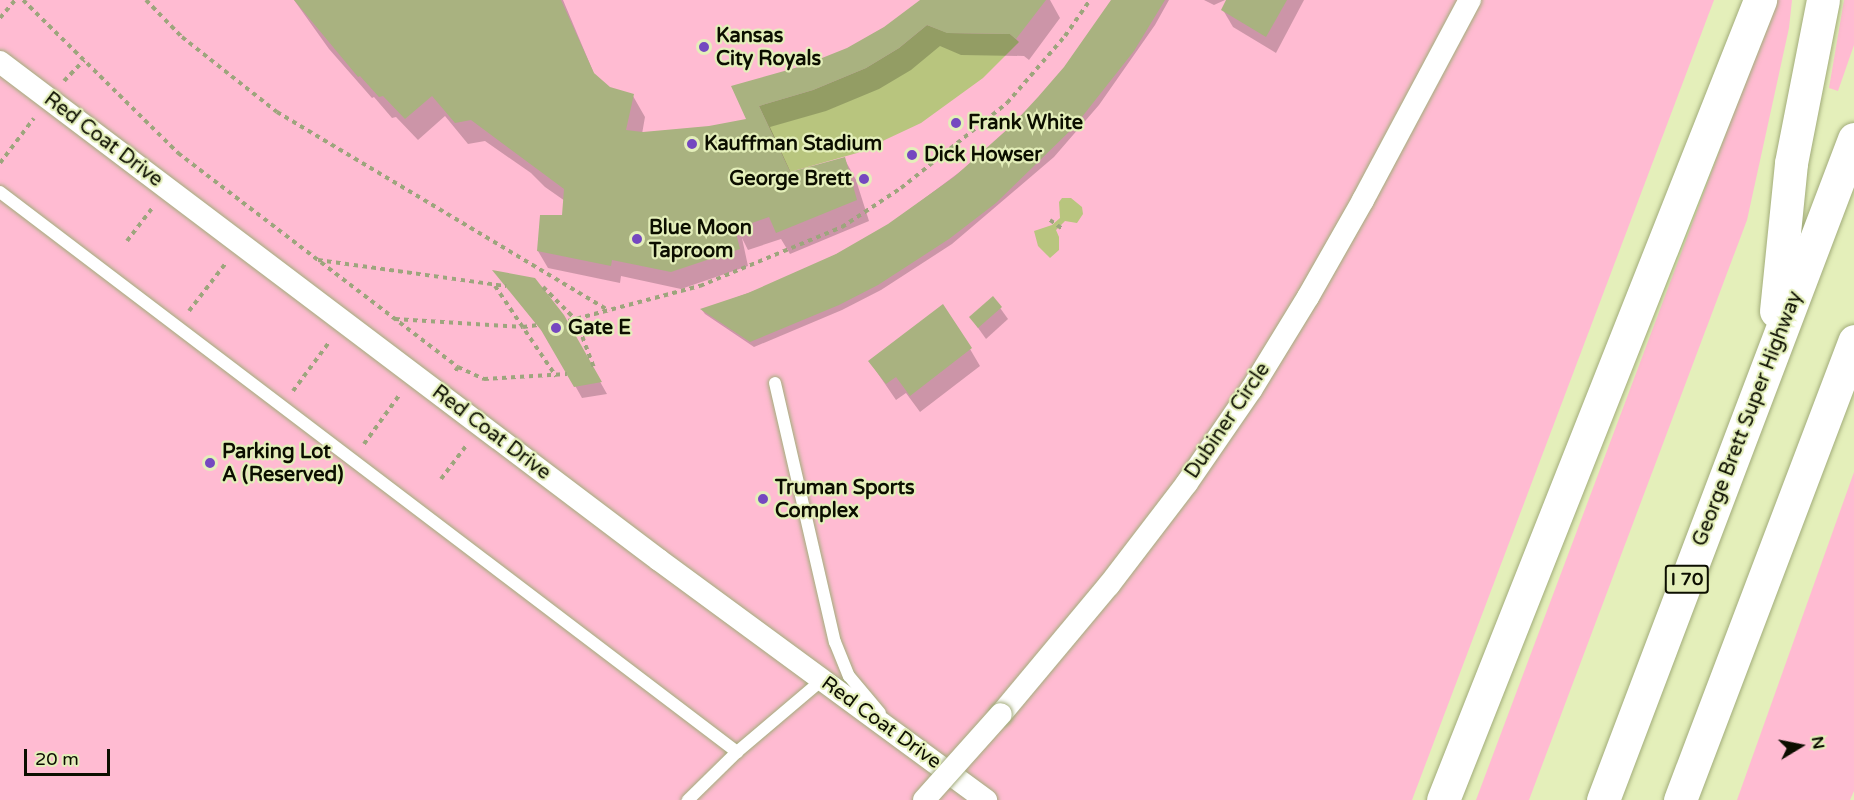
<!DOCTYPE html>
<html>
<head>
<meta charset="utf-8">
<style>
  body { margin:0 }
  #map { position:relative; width:1854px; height:800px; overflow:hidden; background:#e4efba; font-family:"Varela Round",sans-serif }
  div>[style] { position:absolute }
  .green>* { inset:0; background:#ffbbd2 }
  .water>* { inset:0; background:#b8c57e }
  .shadow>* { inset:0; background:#0003 }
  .building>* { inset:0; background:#a9b280 }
  .path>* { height:4px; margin-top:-2px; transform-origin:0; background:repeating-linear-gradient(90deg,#9da57d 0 4.5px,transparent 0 9px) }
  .roads { filter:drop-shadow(0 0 2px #a2ac7a) drop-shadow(0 0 2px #a2ac7a) }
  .lane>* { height:12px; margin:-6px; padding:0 6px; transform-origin:6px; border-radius:6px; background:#fff }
  .street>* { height:22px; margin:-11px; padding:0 11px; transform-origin:11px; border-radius:11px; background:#fff }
  .highway>* { height:33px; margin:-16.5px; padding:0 16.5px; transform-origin:16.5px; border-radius:16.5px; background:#fff }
  .bridges { filter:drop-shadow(0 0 2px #a2ac7a) drop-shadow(0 0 2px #a2ac7a) }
  .street-bridge>* { height:22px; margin:-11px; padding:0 11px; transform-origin:11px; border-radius:11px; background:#fff }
  .dots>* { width:16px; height:16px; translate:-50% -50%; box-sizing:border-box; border:3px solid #e4efba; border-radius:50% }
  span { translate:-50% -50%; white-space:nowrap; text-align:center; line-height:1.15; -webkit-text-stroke:4.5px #e4efba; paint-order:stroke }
  .shield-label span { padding:2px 4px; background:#e4efba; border:2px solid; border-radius:4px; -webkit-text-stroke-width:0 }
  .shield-label { font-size:18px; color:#0c0e00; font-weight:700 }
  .poi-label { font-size:20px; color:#0c0e00; font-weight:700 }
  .left { translate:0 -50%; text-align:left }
  .right { translate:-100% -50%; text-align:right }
  .street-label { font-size:20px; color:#0c0e00 }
  .north { position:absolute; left:1770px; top:716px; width:60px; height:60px; -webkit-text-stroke:4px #e4efba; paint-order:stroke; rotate:80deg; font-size:16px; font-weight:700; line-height:24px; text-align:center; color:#0c0e00 }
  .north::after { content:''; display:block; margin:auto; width:21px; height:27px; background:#0c0e00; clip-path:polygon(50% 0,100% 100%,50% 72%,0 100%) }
  .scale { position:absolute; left:24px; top:749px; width:86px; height:27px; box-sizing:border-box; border:3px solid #0c0e00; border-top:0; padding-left:8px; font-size:18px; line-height:21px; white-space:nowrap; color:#0c0e00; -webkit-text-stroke:4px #e4efba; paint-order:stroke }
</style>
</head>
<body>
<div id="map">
  <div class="green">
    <div style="clip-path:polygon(0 0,1714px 0,1412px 800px,0 800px)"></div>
    <div style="clip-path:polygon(1776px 0,1792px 0,1789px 28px,1747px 220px,1529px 800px,1476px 800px)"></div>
    <div style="clip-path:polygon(1844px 0,1854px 0,1854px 45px,1838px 91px,1829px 88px)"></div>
    <div style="clip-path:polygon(1854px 472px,1854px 791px,1850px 800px,1737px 800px)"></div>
  </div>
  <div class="water">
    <div style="clip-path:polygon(927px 25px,948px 33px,1010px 34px,1019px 42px,983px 78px,921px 123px,857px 153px,790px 172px,759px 106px,813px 90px,866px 68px,899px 48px)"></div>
    <div style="clip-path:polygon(1062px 198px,1071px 198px,1082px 207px,1083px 214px,1077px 223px,1065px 221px,1056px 230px,1059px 237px,1059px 250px,1050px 258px,1038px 246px,1034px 231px,1052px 225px,1060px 218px,1059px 202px)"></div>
  </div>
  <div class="shadow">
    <div style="clip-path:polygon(294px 0,563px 0,595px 76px,609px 88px,633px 96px,645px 117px,642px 134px,709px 128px,748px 120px,733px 87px,803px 68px,847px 49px,899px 19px,921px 0,1050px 0,1060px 18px,1029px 60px,1024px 56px,961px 55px,940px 46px,911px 70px,879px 89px,826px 111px,770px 127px,791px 173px,844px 158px,856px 180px,869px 221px,790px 254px,781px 239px,748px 250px,742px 238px,748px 266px,681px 289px,621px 276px,620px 283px,548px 268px,538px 251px,565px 217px,565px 201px,545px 187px,531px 173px,485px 141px,468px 144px,445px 116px,418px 140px,396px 117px,392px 118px,374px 97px,372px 98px,329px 49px)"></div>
    <div style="clip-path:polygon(1113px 0,1169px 0,1155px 25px,1099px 105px,1054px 157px,952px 244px,881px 290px,842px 310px,754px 347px,705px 314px,702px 310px,784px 280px,855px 245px,889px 225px,977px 159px,1012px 127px,1065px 68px)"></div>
    <div style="clip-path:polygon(1204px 0,1225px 0,1214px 5px)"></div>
    <div style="clip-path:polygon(1228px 0,1304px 0,1276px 53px,1233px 27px,1223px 10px)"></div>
    <div style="clip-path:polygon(495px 272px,563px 316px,607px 394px,582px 398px,550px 341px)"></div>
    <div style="clip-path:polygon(993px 298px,1008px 319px,986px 339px,971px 318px)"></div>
    <div style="clip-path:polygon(970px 349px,980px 366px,920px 412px,906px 393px,896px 400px,870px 362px)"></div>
  </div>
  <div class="building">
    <div style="clip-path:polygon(294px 0,561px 0,594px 73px,610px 87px,634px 94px,626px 130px,643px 132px,709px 126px,746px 119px,731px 86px,802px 66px,847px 48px,884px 27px,920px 0,1046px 0,1016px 39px,1010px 34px,947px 33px,927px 25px,899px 48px,866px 68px,813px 90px,759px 106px,790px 172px,845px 157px,857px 200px,776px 233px,769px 217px,735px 229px,740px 249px,671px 272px,612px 260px,611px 266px,537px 251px,540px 215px,562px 215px,564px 189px,471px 120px,455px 123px,432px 96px,405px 119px,383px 96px,379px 97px,360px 76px,358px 77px)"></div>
    <div style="clip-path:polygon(1111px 0,1165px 0,1134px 51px,1074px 127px,996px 203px,949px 239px,878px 285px,839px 305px,750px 342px,700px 309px,748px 293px,836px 254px,888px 224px,954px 177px,1011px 126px,1038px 97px,1064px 67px)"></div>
    <div style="clip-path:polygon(1226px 0,1287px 0,1266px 37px,1221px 10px)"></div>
    <div style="clip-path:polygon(492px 270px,535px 278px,564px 315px,602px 382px,574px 387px,541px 330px)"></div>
    <div style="clip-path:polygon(993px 296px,1002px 307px,978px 328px,969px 317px)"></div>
    <div style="clip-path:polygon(943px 304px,972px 348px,910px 396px,896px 377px,886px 384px,868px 361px)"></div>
  </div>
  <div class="path">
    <div style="left:23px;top:0;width:218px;rotate:44.6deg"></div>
    <div style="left:178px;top:153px;width:352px;rotate:37.4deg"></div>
    <div style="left:458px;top:367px;width:7px;rotate:124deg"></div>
    <div style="left:146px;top:0;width:52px;rotate:45.8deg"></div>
    <div style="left:182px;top:37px;width:121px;rotate:38.3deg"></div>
    <div style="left:277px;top:112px;width:387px;rotate:30.9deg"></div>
    <div style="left:0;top:18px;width:23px;rotate:-50deg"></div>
    <div style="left:64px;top:81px;width:29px;rotate:-46deg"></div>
    <div style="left:0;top:163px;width:56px;rotate:-52.9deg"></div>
    <div style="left:1050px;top:220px;width:14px;rotate:36deg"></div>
    <div style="left:127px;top:241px;width:43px;rotate:-52.6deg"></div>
    <div style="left:318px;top:260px;width:190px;rotate:7.9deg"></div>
    <div style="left:495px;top:286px;width:109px;rotate:55.9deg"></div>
    <div style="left:543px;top:287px;width:47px;rotate:45deg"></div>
    <div style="left:576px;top:320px;width:51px;rotate:69.4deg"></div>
    <div style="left:189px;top:311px;width:59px;rotate:-52.5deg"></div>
    <div style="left:395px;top:319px;width:128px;rotate:3.6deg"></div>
    <div style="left:523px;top:327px;width:15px;rotate:-8deg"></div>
    <div style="left:568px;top:321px;width:137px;rotate:-14.9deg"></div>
    <div style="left:700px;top:286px;width:154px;rotate:-22.6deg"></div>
    <div style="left:842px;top:227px;width:71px;rotate:-33.5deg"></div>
    <div style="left:901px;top:188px;width:136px;rotate:-38.7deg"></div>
    <div style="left:1007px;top:103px;width:89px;rotate:-49.1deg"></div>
    <div style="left:1065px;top:36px;width:44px;rotate:-55.2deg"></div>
    <div style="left:458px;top:367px;width:29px;rotate:25deg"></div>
    <div style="left:484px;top:379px;width:83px;rotate:-3.4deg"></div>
    <div style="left:293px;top:391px;width:62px;rotate:-53.5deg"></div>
    <div style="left:364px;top:444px;width:62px;rotate:-54.2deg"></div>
    <div style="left:441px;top:479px;width:41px;rotate:-52.9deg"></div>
  </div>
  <div class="roads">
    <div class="lane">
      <div style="left:0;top:192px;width:926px;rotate:37.23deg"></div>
      <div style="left:737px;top:752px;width:69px;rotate:135.6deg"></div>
      <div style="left:775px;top:383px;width:266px;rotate:77deg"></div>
      <div style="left:835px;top:642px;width:37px;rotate:68deg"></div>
      <div style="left:849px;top:676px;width:48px;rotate:50deg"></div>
      <div style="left:737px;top:752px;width:111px;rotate:-40.3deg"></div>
    </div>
    <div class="street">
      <div style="left:0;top:62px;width:826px;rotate:37.08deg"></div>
      <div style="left:659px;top:560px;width:406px;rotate:36.3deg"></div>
      <div style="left:1001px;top:714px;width:168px;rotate:-50.1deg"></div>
      <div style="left:1109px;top:585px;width:128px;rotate:-52.6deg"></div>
      <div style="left:1187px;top:483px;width:113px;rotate:-55.5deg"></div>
      <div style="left:1251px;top:390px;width:109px;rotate:-58.5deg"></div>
      <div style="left:1308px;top:297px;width:112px;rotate:-60.4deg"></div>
      <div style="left:1363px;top:200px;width:227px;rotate:-61.9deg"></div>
    </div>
    <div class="highway">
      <div style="left:1776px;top:311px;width:149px;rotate:-84.2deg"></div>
      <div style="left:1791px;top:163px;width:166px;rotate:-78.9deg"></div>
      <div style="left:1443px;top:800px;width:861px;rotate:-68.38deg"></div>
      <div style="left:1603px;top:800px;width:707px;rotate:-69.21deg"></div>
      <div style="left:1680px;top:800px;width:491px;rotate:-69.2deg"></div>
    </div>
  </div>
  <div class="bridges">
    <div class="street-bridge">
      <div style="left:924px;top:800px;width:115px;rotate:-48.2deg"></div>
    </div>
  </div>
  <div class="dots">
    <div style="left:704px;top:47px;background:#7548c0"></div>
    <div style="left:956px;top:123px;background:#7548c0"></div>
    <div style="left:692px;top:144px;background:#7548c0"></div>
    <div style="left:912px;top:155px;background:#7548c0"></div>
    <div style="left:864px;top:179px;background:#7548c0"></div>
    <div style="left:637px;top:239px;background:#7548c0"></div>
    <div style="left:556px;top:328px;background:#7548c0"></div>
    <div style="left:210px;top:463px;background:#7548c0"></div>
    <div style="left:763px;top:499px;background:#7548c0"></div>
  </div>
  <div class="shield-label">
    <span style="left:1687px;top:579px">I 70</span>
  </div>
  <div class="poi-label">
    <span class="left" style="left:716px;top:48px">Kansas<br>City Royals</span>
    <span class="left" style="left:968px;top:123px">Frank White</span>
    <span class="left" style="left:704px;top:144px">Kauffman Stadium</span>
    <span class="left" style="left:924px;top:155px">Dick Howser</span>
    <span class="right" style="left:852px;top:179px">George Brett</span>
    <span class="left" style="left:649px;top:240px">Blue Moon<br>Taproom</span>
    <span class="left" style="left:568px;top:328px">Gate E</span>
    <span class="left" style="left:222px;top:464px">Parking Lot<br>A (Reserved)</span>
    <span class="left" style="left:775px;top:500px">Truman Sports<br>Complex</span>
  </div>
  <div class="street-label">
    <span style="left:103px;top:140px;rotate:37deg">Red Coat Drive</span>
    <span style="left:1748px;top:419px;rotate:-69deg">George Brett Super Highway</span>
    <span style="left:1228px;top:421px;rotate:-56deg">Dubiner Circle</span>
    <span style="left:491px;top:433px;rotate:37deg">Red Coat Drive</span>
    <span style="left:881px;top:723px;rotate:36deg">Red Coat Drive</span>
  </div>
  <div class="north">N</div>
  <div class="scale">20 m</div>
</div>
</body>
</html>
